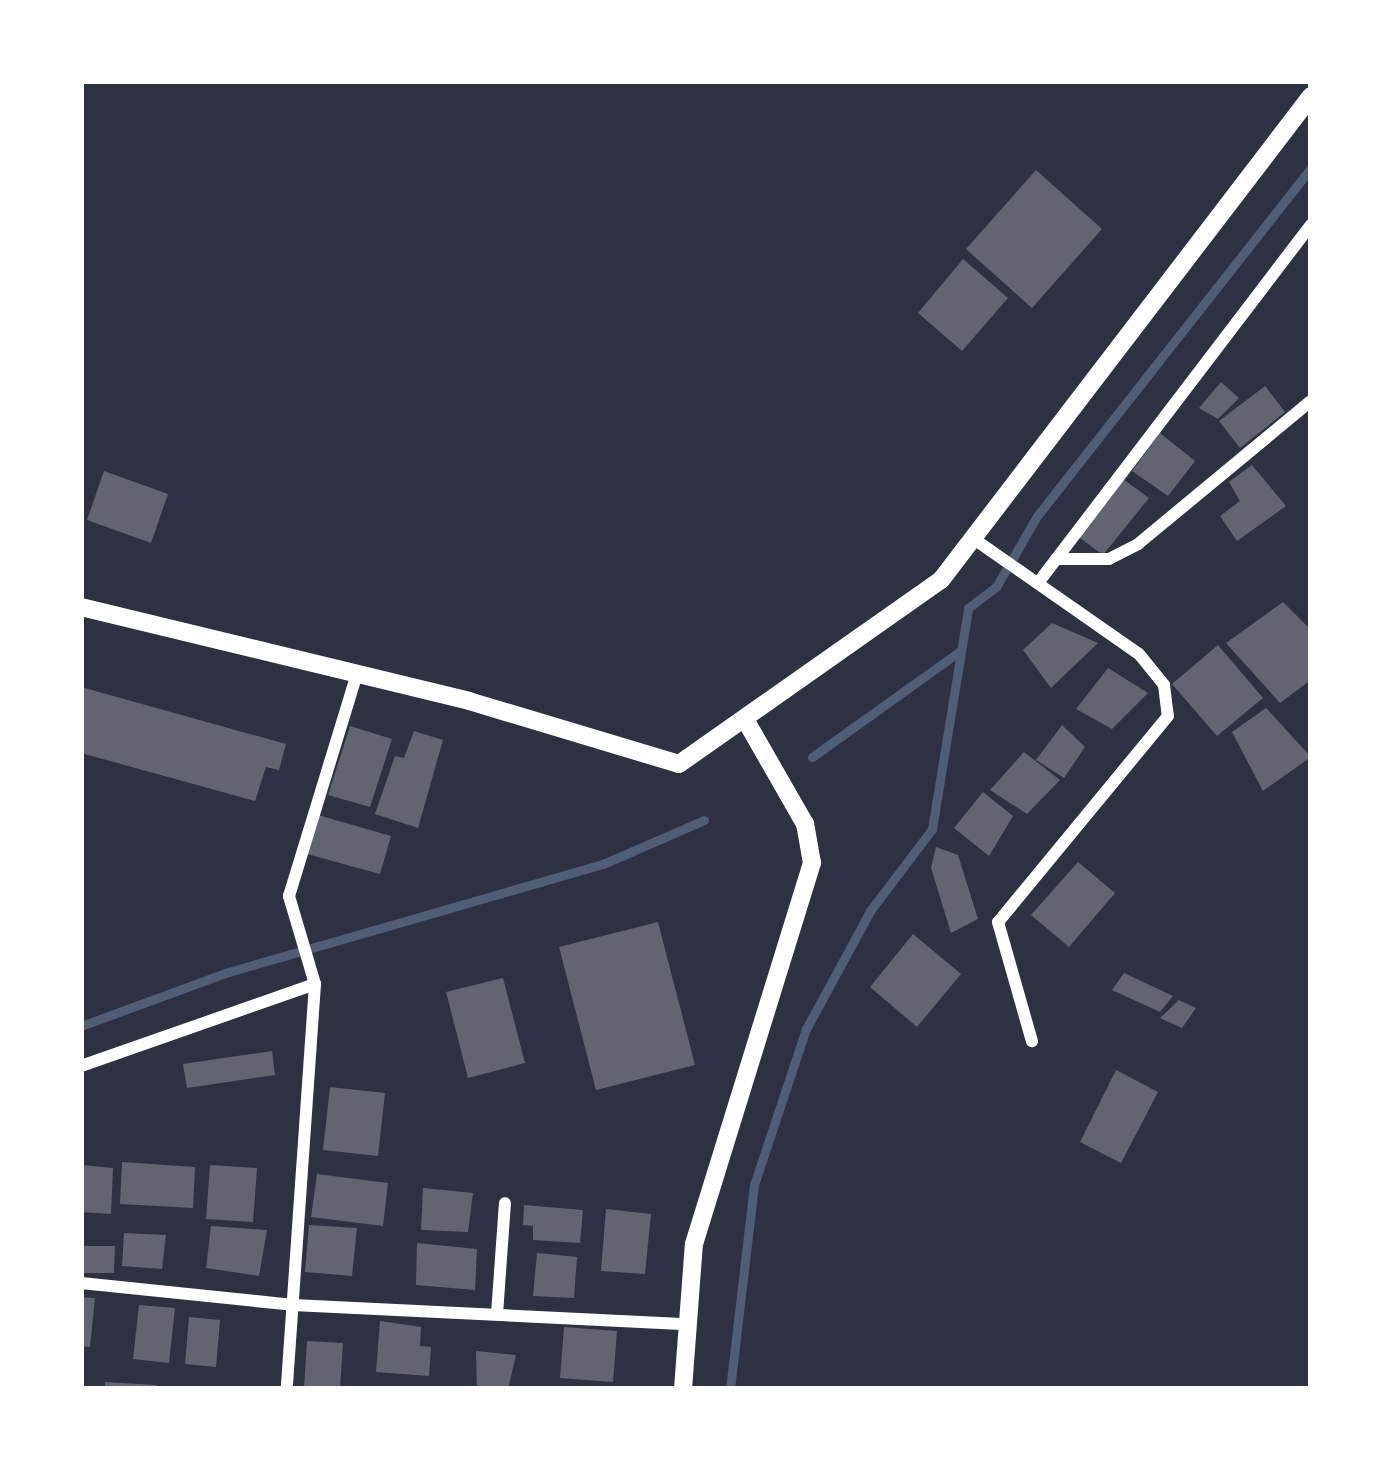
<!DOCTYPE html>
<html>
<head>
<meta charset="utf-8">
<style>
  body { margin:0 }
  #map { position:relative; width:1392px; height:1470px; overflow:hidden; background:#2d3142; font-family:Ubuntu,sans-serif }
  div>[style] { position:absolute }
  .stream>* { height:9px; margin:-4.5px; padding:0 4.5px; transform-origin:4.5px; border-radius:4.5px; background:#4f5d75 }
  .building>* { inset:0; background:#626471 }
  .minor>* { height:12px; margin:-6px; padding:0 6px; transform-origin:6px; border-radius:6px; background:#fff }
  .tertiary>* { height:18px; margin:-9px; padding:0 9px; transform-origin:9px; border-radius:9px; background:#fff }
  span { translate:-50% -50%; white-space:nowrap; text-align:center; line-height:1.15; -webkit-text-stroke:10px #fff; paint-order:stroke }
  .frame { position:absolute; inset:0; border:84px solid #fff; pointer-events:none }
</style>
</head>
<body>
<div id="map">
  <div class="stream">
    <div style="left:812px;top:757px;width:182px;rotate:-35.6deg"></div>
    <div style="left:81px;top:1026px;width:153px;rotate:-20.2deg"></div>
    <div style="left:225px;top:973px;width:393px;rotate:-16.1deg"></div>
    <div style="left:603px;top:864px;width:110px;rotate:-23.5deg"></div>
    <div style="left:730px;top:1389px;width:205px;rotate:-83.3deg"></div>
    <div style="left:754px;top:1185px;width:164px;rotate:-71.6deg"></div>
    <div style="left:806px;top:1029px;width:134px;rotate:-61.5deg"></div>
    <div style="left:870px;top:911px;width:103px;rotate:-52.9deg"></div>
    <div style="left:932px;top:829px;width:224px;rotate:-80.7deg"></div>
    <div style="left:968px;top:608px;width:35px;rotate:-37deg"></div>
    <div style="left:996px;top:587px;width:82px;rotate:-60deg"></div>
    <div style="left:1037px;top:516px;width:443px;rotate:-51.8deg"></div>
  </div>
  <div class="building">
    <div style="clip-path:polygon(1036px 170px,1102px 229px,1032px 308px,966px 249px)"></div>
    <div style="clip-path:polygon(963px 259px,1008px 298px,962px 351px,918px 313px)"></div>
    <div style="clip-path:polygon(1221px 382px,1239px 398px,1218px 419px,1199px 408px)"></div>
    <div style="clip-path:polygon(1265px 386px,1285px 412px,1240px 448px,1219px 421px)"></div>
    <div style="clip-path:polygon(1160px 433px,1195px 461px,1168px 496px,1132px 471px)"></div>
    <div style="clip-path:polygon(1252px 465px,1286px 506px,1237px 541px,1220px 516px,1240px 501px,1229px 482px)"></div>
    <div style="clip-path:polygon(104px 471px,168px 494px,151px 543px,87px 520px)"></div>
    <div style="clip-path:polygon(1123px 479px,1149px 498px,1103px 555px,1076px 535px)"></div>
    <div style="clip-path:polygon(1283px 602px,1311px 630px,1311px 680px,1280px 703px,1226px 643px)"></div>
    <div style="clip-path:polygon(1052px 623px,1098px 643px,1051px 688px,1023px 650px)"></div>
    <div style="clip-path:polygon(1218px 645px,1263px 698px,1217px 736px,1172px 684px)"></div>
    <div style="clip-path:polygon(1108px 668px,1148px 693px,1112px 729px,1076px 709px)"></div>
    <div style="clip-path:polygon(81px 687px,286px 744px,279px 770px,266px 767px,255px 801px,81px 753px)"></div>
    <div style="clip-path:polygon(1266px 708px,1311px 757px,1263px 791px,1232px 732px)"></div>
    <div style="clip-path:polygon(1062px 725px,1085px 747px,1064px 778px,1036px 760px)"></div>
    <div style="clip-path:polygon(350px 726px,392px 739px,370px 807px,328px 795px)"></div>
    <div style="clip-path:polygon(414px 731px,443px 740px,418px 828px,375px 814px,395px 756px,404px 758px)"></div>
    <div style="clip-path:polygon(1024px 752px,1060px 780px,1027px 814px,990px 790px)"></div>
    <div style="clip-path:polygon(983px 792px,1013px 816px,989px 856px,954px 828px)"></div>
    <div style="clip-path:polygon(318px 815px,391px 836px,380px 874px,307px 854px)"></div>
    <div style="clip-path:polygon(936px 847px,958px 855px,978px 919px,951px 933px,931px 868px)"></div>
    <div style="clip-path:polygon(1078px 862px,1115px 893px,1069px 947px,1031px 915px)"></div>
    <div style="clip-path:polygon(658px 922px,695px 1065px,596px 1090px,559px 947px)"></div>
    <div style="clip-path:polygon(913px 934px,961px 974px,917px 1027px,870px 987px)"></div>
    <div style="clip-path:polygon(1124px 973px,1173px 996px,1160px 1012px,1112px 990px)"></div>
    <div style="clip-path:polygon(503px 978px,525px 1063px,468px 1078px,446px 992px)"></div>
    <div style="clip-path:polygon(1179px 1000px,1196px 1008px,1182px 1028px,1160px 1018px)"></div>
    <div style="clip-path:polygon(272px 1051px,275px 1075px,187px 1088px,183px 1064px)"></div>
    <div style="clip-path:polygon(1116px 1070px,1158px 1092px,1121px 1163px,1080px 1142px)"></div>
    <div style="clip-path:polygon(330px 1087px,385px 1093px,378px 1156px,323px 1150px)"></div>
    <div style="clip-path:polygon(122px 1162px,195px 1167px,193px 1208px,120px 1204px)"></div>
    <div style="clip-path:polygon(81px 1165px,113px 1168px,111px 1214px,81px 1212px)"></div>
    <div style="clip-path:polygon(210px 1165px,257px 1168px,253px 1222px,206px 1219px)"></div>
    <div style="clip-path:polygon(317px 1174px,388px 1183px,383px 1226px,311px 1217px)"></div>
    <div style="clip-path:polygon(423px 1188px,473px 1193px,468px 1232px,421px 1230px)"></div>
    <div style="clip-path:polygon(524px 1205px,583px 1210px,580px 1243px,533px 1240px,533px 1226px,523px 1225px)"></div>
    <div style="clip-path:polygon(606px 1209px,651px 1214px,645px 1274px,601px 1271px)"></div>
    <div style="clip-path:polygon(309px 1225px,357px 1228px,352px 1276px,305px 1272px)"></div>
    <div style="clip-path:polygon(211px 1226px,267px 1230px,259px 1276px,206px 1268px)"></div>
    <div style="clip-path:polygon(124px 1233px,166px 1235px,162px 1269px,122px 1266px)"></div>
    <div style="clip-path:polygon(417px 1243px,477px 1249px,475px 1290px,416px 1285px)"></div>
    <div style="clip-path:polygon(83px 1246px,115px 1246px,114px 1273px,81px 1273px)"></div>
    <div style="clip-path:polygon(537px 1253px,577px 1257px,574px 1298px,533px 1296px)"></div>
    <div style="clip-path:polygon(81px 1297px,95px 1298px,90px 1347px,81px 1346px)"></div>
    <div style="clip-path:polygon(139px 1305px,175px 1308px,169px 1363px,133px 1359px)"></div>
    <div style="clip-path:polygon(189px 1317px,220px 1320px,216px 1367px,185px 1364px)"></div>
    <div style="clip-path:polygon(380px 1321px,421px 1327px,420px 1346px,431px 1347px,429px 1376px,376px 1372px)"></div>
    <div style="clip-path:polygon(564px 1327px,617px 1331px,613px 1382px,560px 1378px)"></div>
    <div style="clip-path:polygon(307px 1341px,343px 1343px,340px 1389px,304px 1389px)"></div>
    <div style="clip-path:polygon(476px 1351px,516px 1355px,508px 1389px,477px 1389px)"></div>
    <div style="clip-path:polygon(105px 1382px,157px 1385px,157px 1389px,105px 1389px)"></div>
  </div>
  <div class="minor">
    <div style="left:974px;top:539px;width:201px;rotate:34.9deg"></div>
    <div style="left:1139px;top:654px;width:40px;rotate:51deg"></div>
    <div style="left:1164px;top:685px;width:31px;rotate:83deg"></div>
    <div style="left:1168px;top:716px;width:267px;rotate:129.5deg"></div>
    <div style="left:998px;top:922px;width:124px;rotate:74.1deg"></div>
    <div style="left:1056px;top:559px;width:53px"></div>
    <div style="left:1109px;top:559px;width:33px;rotate:-27deg"></div>
    <div style="left:1138px;top:544px;width:224px;rotate:-39.6deg"></div>
    <div style="left:1038px;top:583px;width:450px;rotate:-52.7deg"></div>
    <div style="left:315px;top:984px;width:92px;rotate:-106.5deg"></div>
    <div style="left:289px;top:896px;width:233px;rotate:-73deg"></div>
    <div style="left:81px;top:1066px;width:248px;rotate:-19.3deg"></div>
    <div style="left:315px;top:984px;width:406px;rotate:94deg"></div>
    <div style="left:81px;top:1283px;width:213px;rotate:5.9deg"></div>
    <div style="left:293px;top:1305px;width:394px;rotate:2.8deg"></div>
    <div style="left:497px;top:1314px;width:111px;rotate:-85.9deg"></div>
  </div>
  <div class="tertiary">
    <div style="left:81px;top:607px;width:399px;rotate:13.6deg"></div>
    <div style="left:469px;top:701px;width:219px;rotate:16.7deg"></div>
    <div style="left:679px;top:764px;width:320px;rotate:-35.1deg"></div>
    <div style="left:941px;top:580px;width:609px;rotate:-52.6deg"></div>
    <div style="left:683px;top:1389px;width:145px;rotate:-85.7deg"></div>
    <div style="left:694px;top:1244px;width:399px;rotate:-72.8deg"></div>
    <div style="left:812px;top:863px;width:40px;rotate:-100deg"></div>
    <div style="left:805px;top:824px;width:119px;rotate:-119.8deg"></div>
  </div>
  <div class="frame"></div>
</div>
</body>
</html>
